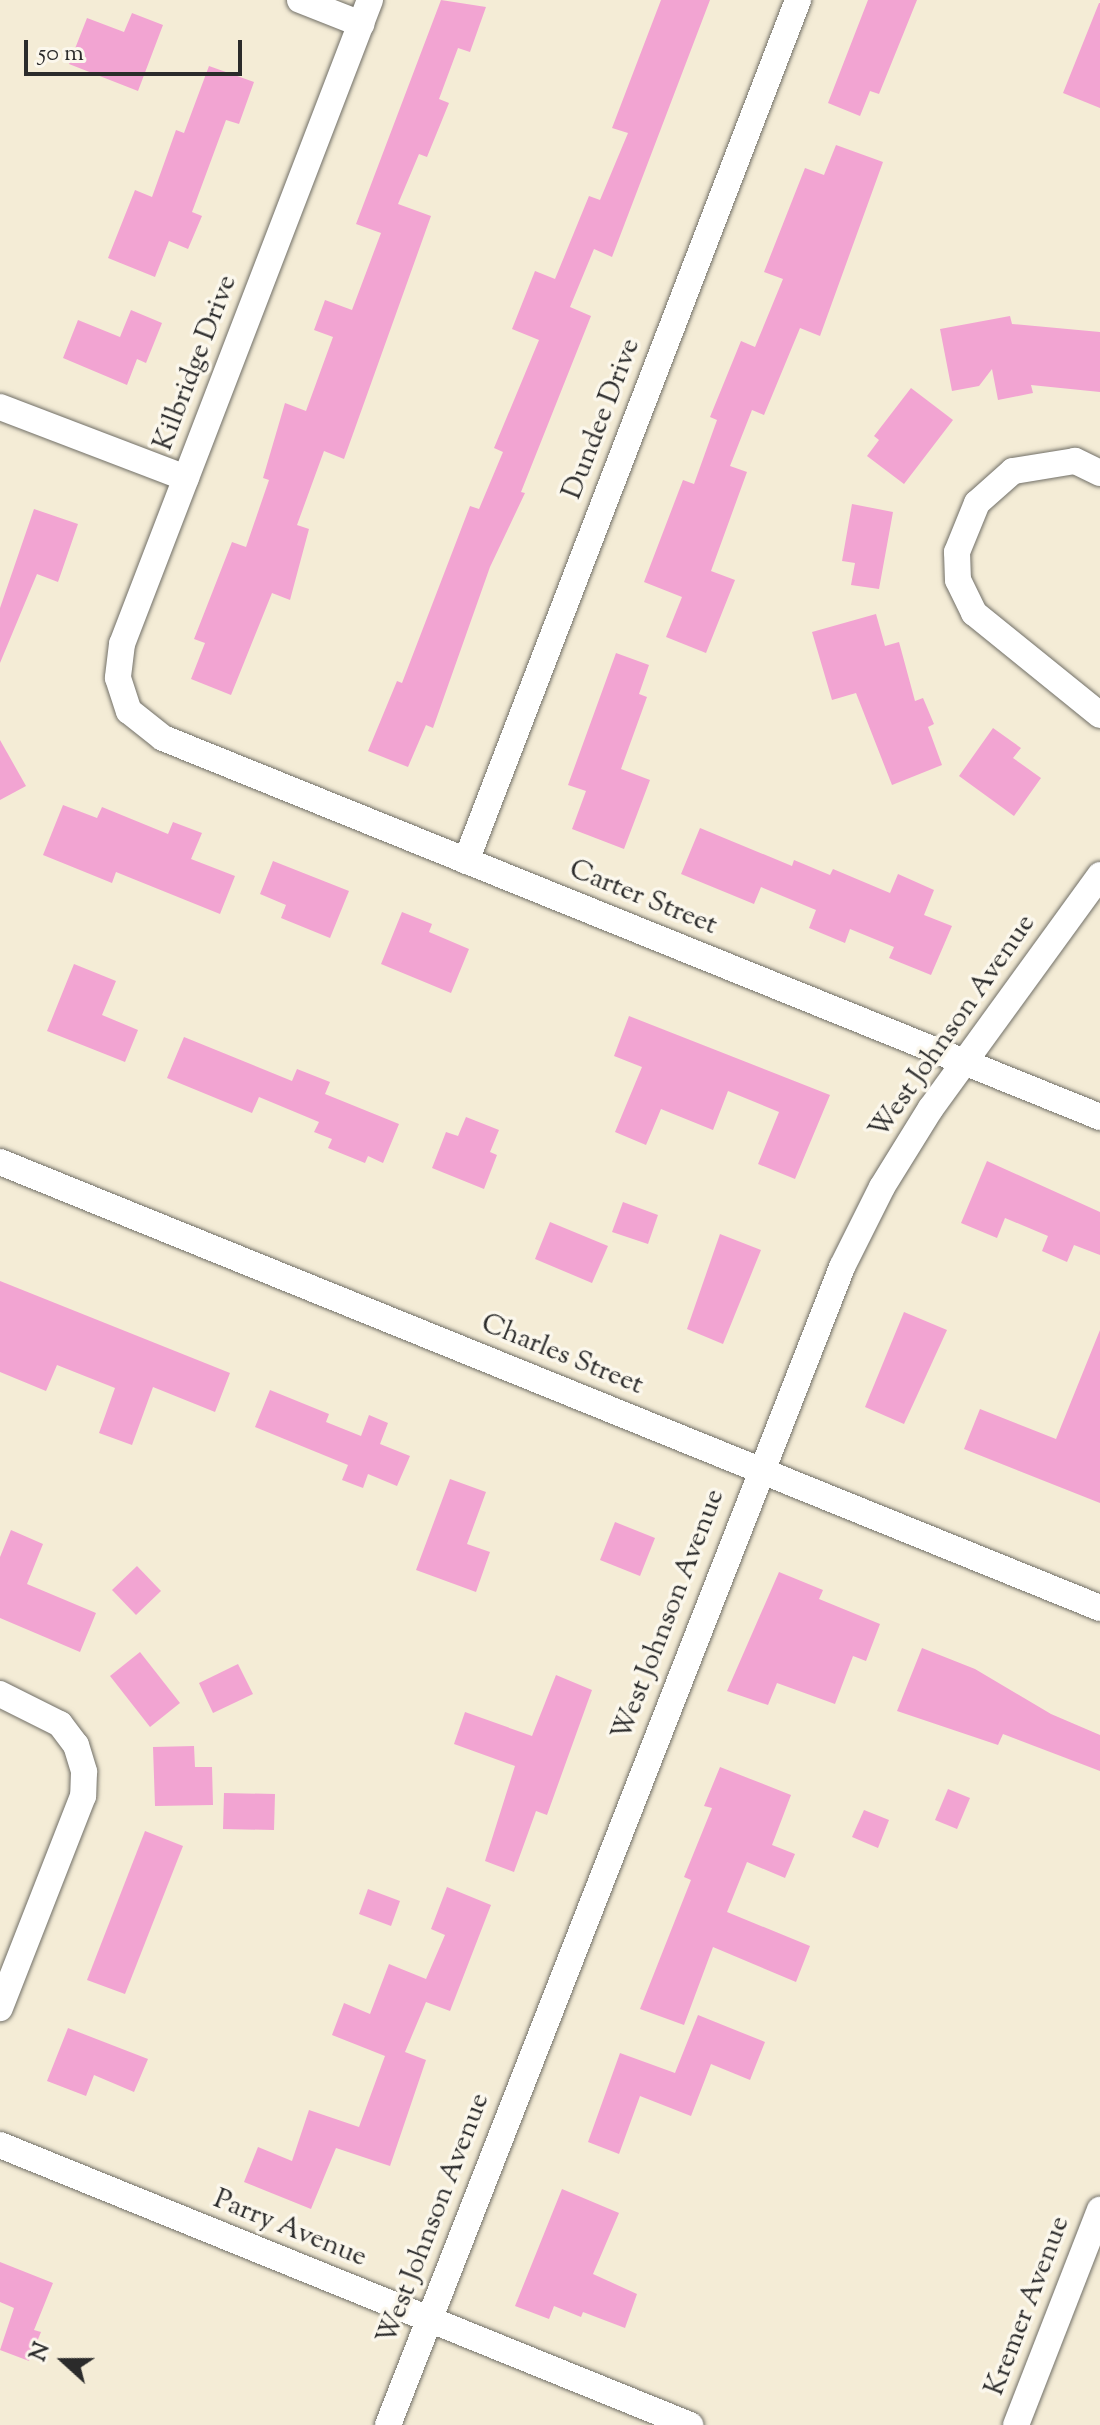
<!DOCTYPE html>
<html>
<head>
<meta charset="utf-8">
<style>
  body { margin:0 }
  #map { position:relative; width:1100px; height:2425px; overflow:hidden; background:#f4ecd6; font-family:"Sorts Mill Goudy",serif }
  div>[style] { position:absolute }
  .building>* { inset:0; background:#f2a4d2 }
  .roads { filter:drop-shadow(0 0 2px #716f67) drop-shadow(0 0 2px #716f67) }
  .street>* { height:26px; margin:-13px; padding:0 13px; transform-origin:13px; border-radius:13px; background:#fff }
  span { translate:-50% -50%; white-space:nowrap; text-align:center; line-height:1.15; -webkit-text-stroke:7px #fbf7ec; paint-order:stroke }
  .street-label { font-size:28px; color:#2b2b2b }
  .north { position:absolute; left:24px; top:2321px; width:80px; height:80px; -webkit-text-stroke:6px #fbf7ec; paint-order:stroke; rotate:291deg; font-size:22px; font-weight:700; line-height:32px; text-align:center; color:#2b2b2b }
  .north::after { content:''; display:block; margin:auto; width:28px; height:36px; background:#2b2b2b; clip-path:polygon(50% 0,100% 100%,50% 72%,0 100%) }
  .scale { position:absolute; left:24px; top:40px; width:218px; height:36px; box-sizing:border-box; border:4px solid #2b2b2b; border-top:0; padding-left:10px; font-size:24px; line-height:28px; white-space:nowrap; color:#2b2b2b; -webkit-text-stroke:6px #fbf7ec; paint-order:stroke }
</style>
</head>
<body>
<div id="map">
  <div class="building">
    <div style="clip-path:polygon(441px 0,486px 7px,470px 52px,458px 48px,439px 99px,449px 103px,427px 157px,419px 154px,398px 204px,431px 216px,344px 459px,324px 451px,297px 525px,309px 529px,290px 600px,272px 593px,231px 695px,191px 679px,205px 643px,194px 639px,232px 542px,246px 547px,269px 480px,263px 478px,285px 403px,306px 411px,333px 337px,314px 330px,325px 300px,352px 310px,381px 233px,356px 224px)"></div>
    <div style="clip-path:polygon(661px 0,710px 0,612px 257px,594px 249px,570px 307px,591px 316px,521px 492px,525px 493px,490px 567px,433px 728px,426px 725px,408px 767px,368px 751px,397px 681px,402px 683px,470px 506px,479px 509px,503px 452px,494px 448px,539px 340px,512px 329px,535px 271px,555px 279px,589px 196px,600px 200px,628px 133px,612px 128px)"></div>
    <div style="clip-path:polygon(868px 0,917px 0,879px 94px,870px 91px,860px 116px,828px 103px)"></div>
    <div style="clip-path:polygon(1099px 3px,1100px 3px,1100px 108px,1063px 93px)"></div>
    <div style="clip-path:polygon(132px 13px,163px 25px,138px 91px,69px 64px,87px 18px,124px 32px)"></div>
    <div style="clip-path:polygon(209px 66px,254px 82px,239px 124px,226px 120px,192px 212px,202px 216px,188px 249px,169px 241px,155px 277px,108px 258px,135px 190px,152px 197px,176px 130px,184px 133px)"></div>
    <div style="clip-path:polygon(836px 145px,883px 162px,820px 336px,800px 328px,764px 415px,752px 410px,730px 466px,747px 472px,711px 571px,735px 580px,706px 653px,666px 637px,682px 597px,644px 582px,683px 480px,694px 484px,717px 420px,710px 417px,741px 341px,755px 347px,783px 279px,764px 272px,805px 168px,824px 175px)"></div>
    <div style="clip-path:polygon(131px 310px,162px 323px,146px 363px,137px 359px,127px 385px,63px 358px,78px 320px,120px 337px)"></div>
    <div style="clip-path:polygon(1010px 316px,1012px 324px,1100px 332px,1100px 392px,1031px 385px,1033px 393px,998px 400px,992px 369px,979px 386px,952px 391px,940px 329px)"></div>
    <div style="clip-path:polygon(911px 388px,953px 420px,904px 484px,867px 456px,879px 440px,874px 436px)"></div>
    <div style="clip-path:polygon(852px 504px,893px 512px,879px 589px,851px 585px,855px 563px,842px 561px)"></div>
    <div style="clip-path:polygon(34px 509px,78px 524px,58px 582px,37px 574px,0 663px,0 608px)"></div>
    <div style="clip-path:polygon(876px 614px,885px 646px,899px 642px,915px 701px,923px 698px,934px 724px,928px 727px,942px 765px,892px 785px,856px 693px,832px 700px,812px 632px)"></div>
    <div style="clip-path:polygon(616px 653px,649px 665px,639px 694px,647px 697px,621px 769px,650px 780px,624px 849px,572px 829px,586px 791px,568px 785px)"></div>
    <div style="clip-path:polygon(993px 728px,1021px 748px,1013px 758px,1041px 778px,1014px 816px,959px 776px)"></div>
    <div style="clip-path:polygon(0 740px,26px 786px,0 800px)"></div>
    <div style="clip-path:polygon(63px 805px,97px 818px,102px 807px,168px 834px,173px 822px,202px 833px,191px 859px,235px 876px,220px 914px,116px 872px,112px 883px,43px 855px)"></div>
    <div style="clip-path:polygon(700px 828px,792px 866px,794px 860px,830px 875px,833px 869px,890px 893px,898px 874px,934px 890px,924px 915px,952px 926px,931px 975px,889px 958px,894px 947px,850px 929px,845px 943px,809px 928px,816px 910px,761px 887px,754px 904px,681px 874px)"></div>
    <div style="clip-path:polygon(273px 861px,349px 891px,330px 938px,281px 918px,286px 905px,260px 894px)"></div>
    <div style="clip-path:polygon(402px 912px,432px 924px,429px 932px,469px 949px,451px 993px,381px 964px)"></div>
    <div style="clip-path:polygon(74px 964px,116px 981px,102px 1015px,138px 1030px,125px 1062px,47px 1031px)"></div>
    <div style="clip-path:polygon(629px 1016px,830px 1095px,795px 1179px,758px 1164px,779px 1112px,728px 1091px,713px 1130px,661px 1109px,646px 1145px,615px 1132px,642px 1067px,614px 1056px)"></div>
    <div style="clip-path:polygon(184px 1037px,292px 1081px,297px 1069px,330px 1082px,325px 1094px,399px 1124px,383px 1163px,368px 1156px,365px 1163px,328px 1148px,332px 1139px,314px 1132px,319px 1122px,259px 1097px,252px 1113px,167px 1078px)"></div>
    <div style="clip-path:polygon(466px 1117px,499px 1130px,490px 1152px,497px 1155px,484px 1189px,432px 1168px,446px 1132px,458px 1136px)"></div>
    <div style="clip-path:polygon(987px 1161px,1100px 1212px,1100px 1255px,1074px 1245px,1067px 1262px,1042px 1251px,1048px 1236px,1005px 1218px,997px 1238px,961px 1223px)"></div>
    <div style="clip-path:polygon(623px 1202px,658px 1215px,648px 1244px,612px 1232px)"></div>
    <div style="clip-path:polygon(550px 1222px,608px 1246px,592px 1283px,535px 1259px)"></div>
    <div style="clip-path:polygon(720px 1234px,761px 1250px,723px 1344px,687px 1329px)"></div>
    <div style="clip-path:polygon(0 1281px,230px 1373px,215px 1412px,153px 1387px,132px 1445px,99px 1433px,115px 1388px,57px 1365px,46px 1391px,0 1372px)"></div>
    <div style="clip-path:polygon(904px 1312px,947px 1330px,904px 1424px,865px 1407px)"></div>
    <div style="clip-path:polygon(1100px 1330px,1100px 1503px,964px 1449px,980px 1409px,1056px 1439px)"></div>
    <div style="clip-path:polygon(270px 1390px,329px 1414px,326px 1422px,361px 1436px,369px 1415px,388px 1423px,380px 1444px,410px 1456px,397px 1486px,368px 1474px,363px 1488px,342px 1480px,348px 1465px,255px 1427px)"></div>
    <div style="clip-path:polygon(450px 1479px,486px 1492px,467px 1544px,490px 1552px,476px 1592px,416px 1570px)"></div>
    <div style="clip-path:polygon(615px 1522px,655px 1538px,640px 1576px,600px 1560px)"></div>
    <div style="clip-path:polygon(11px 1530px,43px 1544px,27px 1584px,96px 1613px,80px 1652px,0 1618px,0 1557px)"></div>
    <div style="clip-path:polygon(137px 1566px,161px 1591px,136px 1615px,112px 1590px)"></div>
    <div style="clip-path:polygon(779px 1572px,823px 1590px,819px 1599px,880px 1624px,866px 1661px,853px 1656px,835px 1704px,777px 1683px,768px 1705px,727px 1691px)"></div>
    <div style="clip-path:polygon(922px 1648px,975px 1669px,1051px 1714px,1100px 1735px,1100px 1771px,1003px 1734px,998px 1745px,897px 1711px)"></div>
    <div style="clip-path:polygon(140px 1652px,180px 1703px,150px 1727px,110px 1676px)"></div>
    <div style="clip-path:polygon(238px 1664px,253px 1694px,213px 1713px,199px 1683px)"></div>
    <div style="clip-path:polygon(556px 1675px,592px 1690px,547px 1815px,536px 1811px,514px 1872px,485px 1861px,515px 1766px,454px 1744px,465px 1712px,532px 1736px)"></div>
    <div style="clip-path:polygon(194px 1746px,195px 1767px,212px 1767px,213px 1805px,155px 1806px,153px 1747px)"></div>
    <div style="clip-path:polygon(720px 1767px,791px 1795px,772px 1845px,795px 1854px,785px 1878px,747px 1862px,727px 1912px,810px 1946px,796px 1982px,713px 1947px,684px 2025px,640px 2009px,691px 1880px,684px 1877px,712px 1808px,704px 1806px)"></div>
    <div style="clip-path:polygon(948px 1789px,970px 1798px,957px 1829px,935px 1820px)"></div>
    <div style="clip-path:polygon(224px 1793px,275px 1794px,274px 1830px,223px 1829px)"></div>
    <div style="clip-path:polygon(864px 1810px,889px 1820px,878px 1848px,852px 1837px)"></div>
    <div style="clip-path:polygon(145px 1831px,183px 1846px,125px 1994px,87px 1980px)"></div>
    <div style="clip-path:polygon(447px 1887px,491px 1905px,450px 2011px,426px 2002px,405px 2052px,426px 2060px,390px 2166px,336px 2148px,311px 2209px,244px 2182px,258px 2147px,292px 2161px,309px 2110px,359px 2127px,385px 2056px,332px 2035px,344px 2003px,370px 2014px,389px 1964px,426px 1979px,445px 1935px,431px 1929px)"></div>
    <div style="clip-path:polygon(368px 1889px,400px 1901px,391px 1926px,359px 1914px)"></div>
    <div style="clip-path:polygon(698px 2015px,765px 2042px,750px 2080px,711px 2064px,691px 2116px,640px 2096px,619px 2154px,588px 2142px,620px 2053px,675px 2073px)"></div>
    <div style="clip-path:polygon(68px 2028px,148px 2059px,134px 2092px,94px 2075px,86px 2096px,47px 2081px)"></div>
    <div style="clip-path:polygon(562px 2189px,619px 2213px,593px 2274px,637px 2294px,625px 2328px,583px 2312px,581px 2317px,554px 2306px,549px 2319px,515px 2306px)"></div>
    <div style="clip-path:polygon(0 2262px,53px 2283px,34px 2330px,41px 2332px,29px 2361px,0 2350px,14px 2308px,0 2302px)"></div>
  </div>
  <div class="roads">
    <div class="street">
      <div style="left:300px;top:0;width:66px;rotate:21.5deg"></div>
      <div style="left:370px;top:0;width:690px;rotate:111.06deg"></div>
      <div style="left:122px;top:644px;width:34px;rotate:97deg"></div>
      <div style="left:118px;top:678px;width:35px;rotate:72deg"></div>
      <div style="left:129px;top:711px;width:43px;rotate:38.5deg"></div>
      <div style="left:163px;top:738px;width:1011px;rotate:22.02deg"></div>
      <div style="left:0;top:407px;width:199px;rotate:20.9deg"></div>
      <div style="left:1100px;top:473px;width:28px;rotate:-154deg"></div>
      <div style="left:1075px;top:461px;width:63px;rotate:170.8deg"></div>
      <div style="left:1013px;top:471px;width:48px;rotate:138.4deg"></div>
      <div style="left:977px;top:503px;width:53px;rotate:112.2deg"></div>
      <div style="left:957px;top:552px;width:28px;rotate:88deg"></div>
      <div style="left:958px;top:580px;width:37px;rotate:64deg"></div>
      <div style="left:974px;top:613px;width:162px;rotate:39deg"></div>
      <div style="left:466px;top:861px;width:923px;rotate:-68.91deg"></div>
      <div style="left:0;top:1162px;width:1187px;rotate:22.07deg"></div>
      <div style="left:0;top:1694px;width:67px;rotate:26.6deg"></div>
      <div style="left:60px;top:1724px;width:26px;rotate:53deg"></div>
      <div style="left:76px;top:1745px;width:28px;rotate:73deg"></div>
      <div style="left:84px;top:1772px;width:24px;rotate:92deg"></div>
      <div style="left:83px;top:1796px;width:228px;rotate:111.4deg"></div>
      <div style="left:0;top:2145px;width:745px;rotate:22.09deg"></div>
      <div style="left:388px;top:2425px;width:1244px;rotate:-68.59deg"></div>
      <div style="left:842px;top:1267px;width:89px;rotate:-63.4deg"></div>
      <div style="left:882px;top:1187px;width:93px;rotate:-58.2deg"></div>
      <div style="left:931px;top:1108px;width:288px;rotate:-54deg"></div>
      <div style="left:1016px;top:2425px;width:231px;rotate:-68.7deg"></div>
    </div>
  </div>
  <div class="street-label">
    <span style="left:196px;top:363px;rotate:-69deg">Kilbridge Drive</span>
    <span style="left:602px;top:419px;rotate:-69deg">Dundee Drive</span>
    <span style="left:643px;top:898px;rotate:22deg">Carter Street</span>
    <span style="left:953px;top:1027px;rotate:-55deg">West Johnson Avenue</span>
    <span style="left:562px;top:1355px;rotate:22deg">Charles Street</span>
    <span style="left:669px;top:1615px;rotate:-69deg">West Johnson Avenue</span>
    <span style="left:434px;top:2219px;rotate:-69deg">West Johnson Avenue</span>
    <span style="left:290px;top:2229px;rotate:22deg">Parry Avenue</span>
    <span style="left:1028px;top:2306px;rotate:-69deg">Kremer Avenue</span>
  </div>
  <div class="north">N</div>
  <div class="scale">50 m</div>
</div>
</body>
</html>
